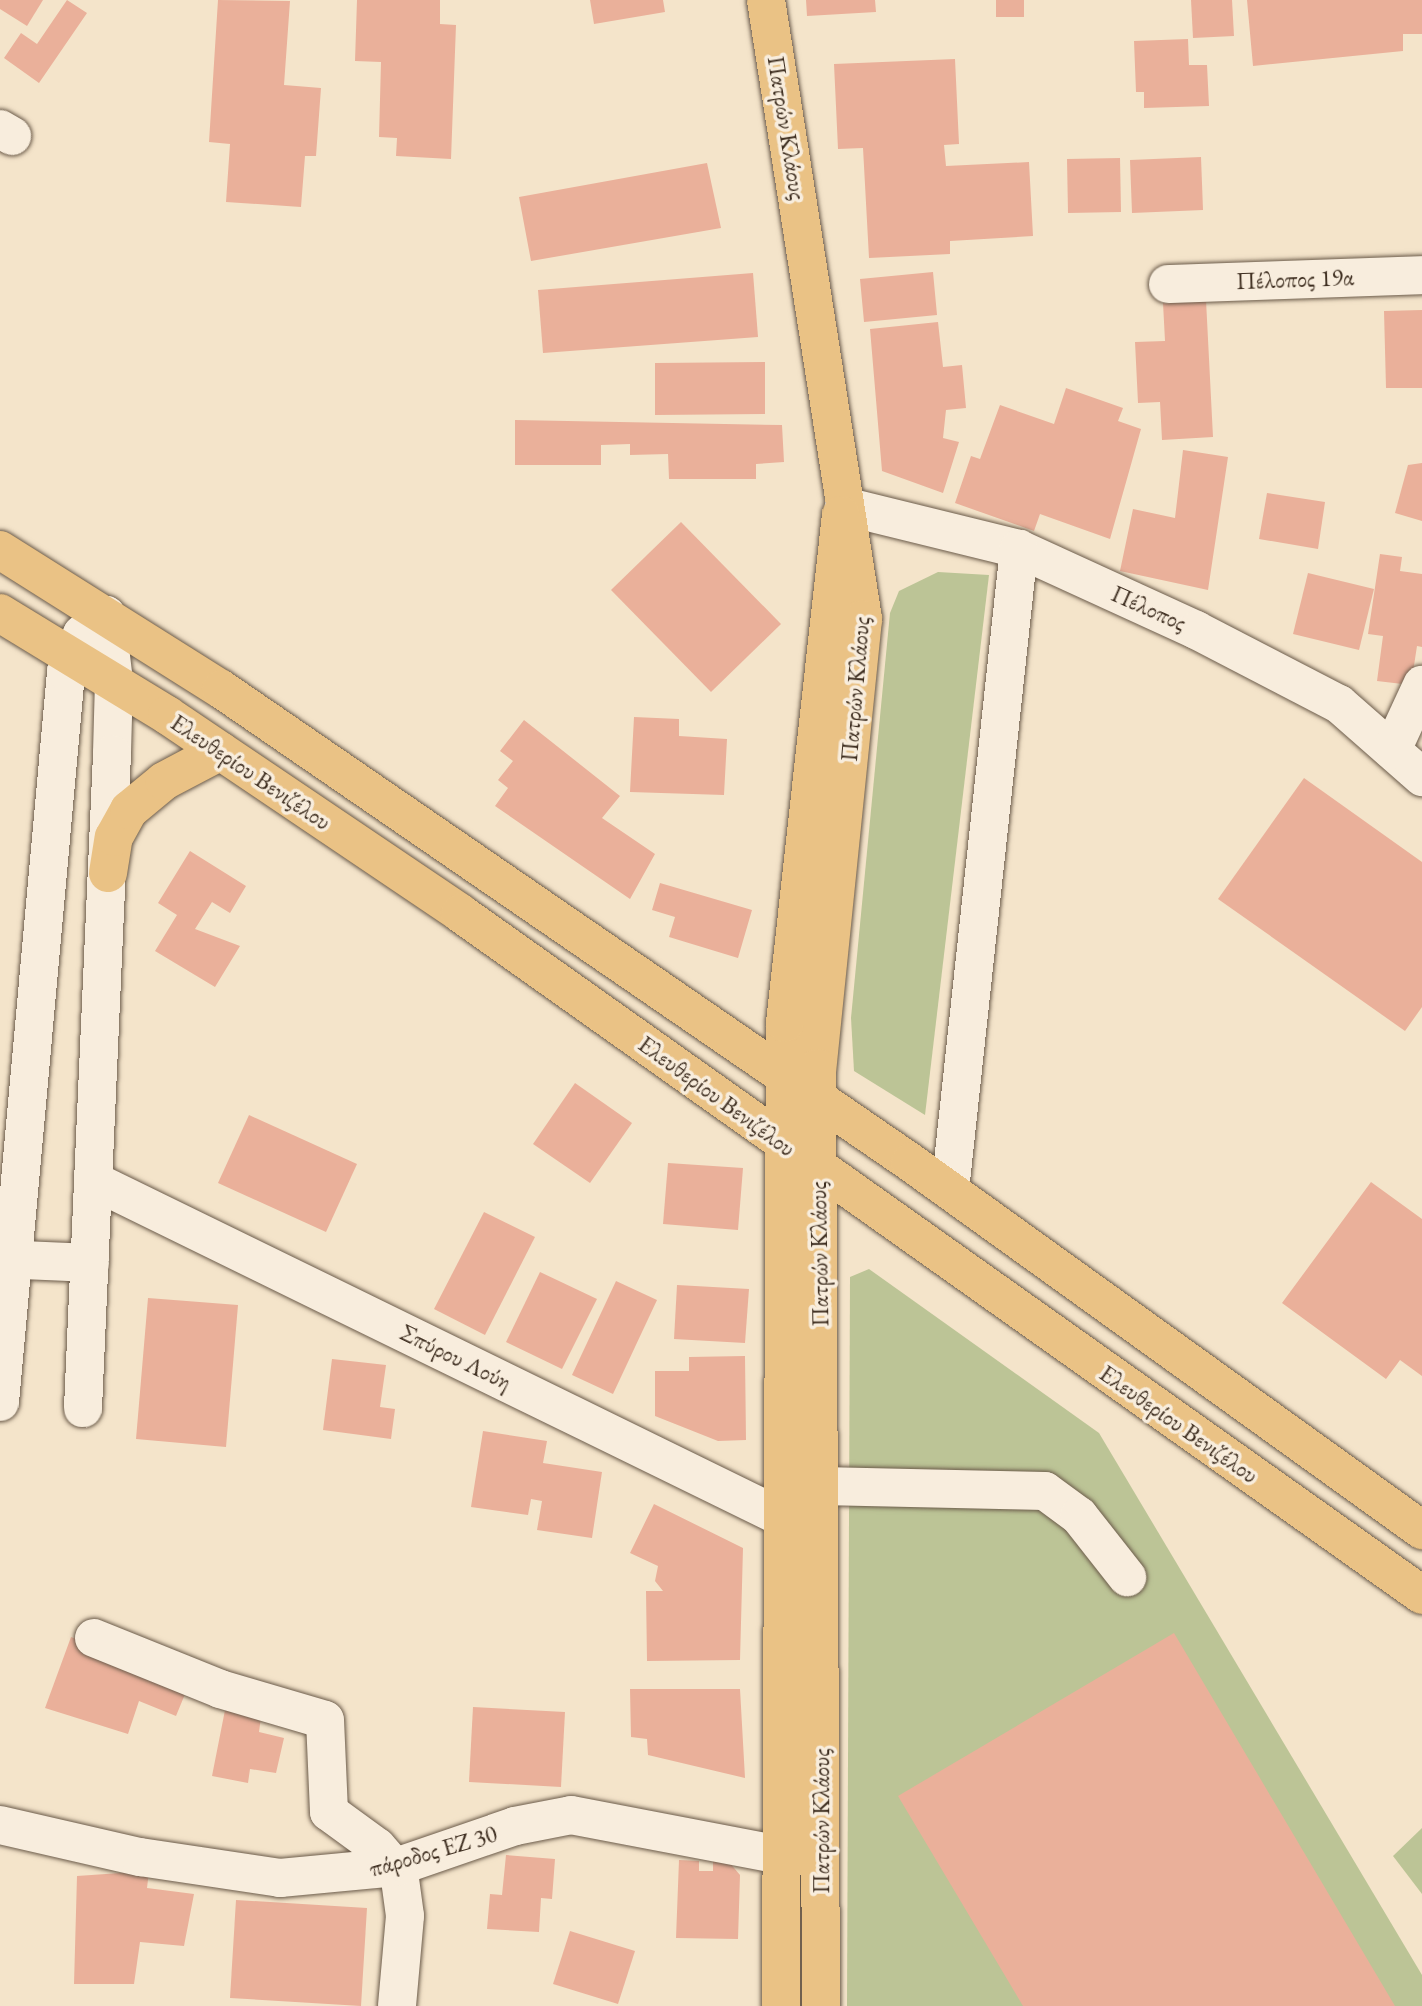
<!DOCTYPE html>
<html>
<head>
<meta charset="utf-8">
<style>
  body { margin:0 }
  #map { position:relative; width:1422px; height:2006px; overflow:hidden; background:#f4e4ca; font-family:"EB Garamond",serif }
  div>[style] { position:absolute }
  .green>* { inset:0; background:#bcc496 }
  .building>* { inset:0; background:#eab09a }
  .roads { filter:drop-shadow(0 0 2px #6b5b4a) drop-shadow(0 0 2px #6b5b4a) }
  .minor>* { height:38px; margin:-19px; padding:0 19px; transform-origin:19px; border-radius:19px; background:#f8eddd }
  .major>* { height:38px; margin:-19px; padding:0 19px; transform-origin:19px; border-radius:19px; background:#eac285 }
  span { translate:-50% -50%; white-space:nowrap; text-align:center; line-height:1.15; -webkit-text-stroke:7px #f8eddd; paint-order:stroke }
  .street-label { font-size:24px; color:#3d2d1f }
</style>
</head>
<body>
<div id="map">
  <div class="green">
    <div style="clip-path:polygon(938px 572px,989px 575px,925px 1115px,854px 1071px,851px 1018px,890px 613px,899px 591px)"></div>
    <div style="clip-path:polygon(869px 1269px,1099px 1433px,1422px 1975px,1422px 2006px,847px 2006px,850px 1277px)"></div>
    <div style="clip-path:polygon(1422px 1828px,1422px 1894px,1393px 1856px)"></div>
  </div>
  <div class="building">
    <div style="clip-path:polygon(0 0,43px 0,27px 26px,0 9px)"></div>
    <div style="clip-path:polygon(67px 0,87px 13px,39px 83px,4px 58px,21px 33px,37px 44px)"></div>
    <div style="clip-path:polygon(218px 0,290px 1px,284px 85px,321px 88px,316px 156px,305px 156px,301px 207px,226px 202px,230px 144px,209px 142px)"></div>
    <div style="clip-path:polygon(357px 0,440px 0,440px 24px,456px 25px,451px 159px,396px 156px,397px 138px,379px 137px,381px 62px,355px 61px)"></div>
    <div style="clip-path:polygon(590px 0,663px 0,665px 12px,594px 24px)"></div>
    <div style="clip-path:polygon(806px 0,875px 0,876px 12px,807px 16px)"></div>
    <div style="clip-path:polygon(996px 0,1024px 0,1024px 17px,996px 17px)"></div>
    <div style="clip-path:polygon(1191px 0,1232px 0,1234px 36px,1193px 38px)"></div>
    <div style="clip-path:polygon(1247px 0,1422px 0,1422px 34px,1403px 34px,1403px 51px,1253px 66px)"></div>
    <div style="clip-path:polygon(1188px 39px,1189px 65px,1207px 65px,1209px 106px,1144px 108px,1144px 92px,1136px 92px,1134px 41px)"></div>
    <div style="clip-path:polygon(955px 59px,959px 144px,944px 145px,946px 166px,1029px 162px,1033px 236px,950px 241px,950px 254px,869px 258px,863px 148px,838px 149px,834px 64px)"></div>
    <div style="clip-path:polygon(1201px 157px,1203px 210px,1132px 213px,1130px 160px)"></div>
    <div style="clip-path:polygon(1120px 158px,1121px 212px,1068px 213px,1067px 159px)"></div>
    <div style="clip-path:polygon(707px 163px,721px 228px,531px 261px,519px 197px)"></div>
    <div style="clip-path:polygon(933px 272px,937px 315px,864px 322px,860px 279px)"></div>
    <div style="clip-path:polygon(753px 273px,758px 337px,543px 353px,538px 290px)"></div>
    <div style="clip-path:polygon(1206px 300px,1213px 437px,1162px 440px,1160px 402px,1138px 403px,1135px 342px,1165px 341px,1163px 303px)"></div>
    <div style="clip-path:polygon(1422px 310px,1422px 388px,1386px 388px,1384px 311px)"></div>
    <div style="clip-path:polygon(938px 322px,943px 367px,962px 365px,966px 408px,946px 410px,943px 438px,959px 442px,943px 493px,882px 471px,870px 329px)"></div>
    <div style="clip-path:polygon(765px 362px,765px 414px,655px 415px,655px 363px)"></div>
    <div style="clip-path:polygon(1066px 388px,1123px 408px,1118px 421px,1141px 429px,1110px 539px,1040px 514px,1034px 531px,955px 503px,971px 456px,980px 459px,1000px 405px,1054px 424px)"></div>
    <div style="clip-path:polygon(515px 420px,782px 425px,784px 462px,756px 464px,756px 479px,669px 479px,668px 454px,630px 455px,630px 444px,601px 445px,601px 465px,515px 465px)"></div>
    <div style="clip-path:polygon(1183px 450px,1228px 457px,1208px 590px,1120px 571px,1133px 509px,1175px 518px)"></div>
    <div style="clip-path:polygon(1422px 463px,1422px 521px,1395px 513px,1408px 465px)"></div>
    <div style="clip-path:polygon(1267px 493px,1325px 502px,1318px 549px,1259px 539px)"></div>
    <div style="clip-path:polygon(681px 522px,781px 624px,711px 692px,611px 590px)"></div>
    <div style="clip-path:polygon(1380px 554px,1402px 557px,1400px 571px,1422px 574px,1422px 647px,1417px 646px,1411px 685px,1377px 681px,1383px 636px,1368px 634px)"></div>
    <div style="clip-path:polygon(1308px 573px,1374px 589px,1359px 650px,1293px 634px)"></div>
    <div style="clip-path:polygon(634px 717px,679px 719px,679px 736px,727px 739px,724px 795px,630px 792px)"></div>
    <div style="clip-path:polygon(524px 720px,620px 796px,602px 818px,655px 854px,630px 899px,495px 806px,508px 788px,498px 780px,513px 761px,500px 751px)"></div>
    <div style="clip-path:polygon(1304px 778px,1422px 862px,1422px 1007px,1405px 1031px,1218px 899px)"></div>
    <div style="clip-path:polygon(190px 851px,246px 886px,230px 913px,212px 902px,195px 929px,240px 946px,215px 987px,155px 951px,177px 915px,158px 903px)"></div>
    <div style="clip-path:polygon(660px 883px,752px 910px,738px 958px,669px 937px,675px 917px,652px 910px)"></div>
    <div style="clip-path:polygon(575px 1083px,632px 1123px,590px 1183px,533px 1144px)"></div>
    <div style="clip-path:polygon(249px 1115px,357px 1164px,326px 1232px,218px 1183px)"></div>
    <div style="clip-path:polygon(668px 1163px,743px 1168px,738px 1230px,663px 1224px)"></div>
    <div style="clip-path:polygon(1371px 1182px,1422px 1219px,1422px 1376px,1400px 1360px,1386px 1379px,1282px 1303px)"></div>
    <div style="clip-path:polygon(484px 1212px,535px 1237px,485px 1335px,434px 1309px)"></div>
    <div style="clip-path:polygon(540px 1272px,597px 1299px,562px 1369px,506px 1342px)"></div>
    <div style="clip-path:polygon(616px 1281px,657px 1300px,613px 1394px,572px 1375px)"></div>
    <div style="clip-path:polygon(677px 1285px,749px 1289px,745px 1343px,674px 1339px)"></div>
    <div style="clip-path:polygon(148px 1298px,238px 1305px,226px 1447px,136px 1439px)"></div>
    <div style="clip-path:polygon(745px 1356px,746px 1440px,718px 1441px,655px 1416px,655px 1371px,689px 1371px,689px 1357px)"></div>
    <div style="clip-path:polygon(332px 1359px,386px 1365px,380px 1407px,395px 1409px,391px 1439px,323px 1430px)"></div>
    <div style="clip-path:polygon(483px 1431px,547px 1441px,543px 1463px,602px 1472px,592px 1538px,537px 1530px,542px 1501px,531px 1499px,528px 1515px,471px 1507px)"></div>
    <div style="clip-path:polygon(654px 1504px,743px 1548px,740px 1660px,647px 1661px,646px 1591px,663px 1591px,655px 1581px,658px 1566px,630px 1553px)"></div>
    <div style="clip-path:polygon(1174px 1633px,1395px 2006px,1023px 2006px,898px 1796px)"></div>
    <div style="clip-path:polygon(71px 1637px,190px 1682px,176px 1716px,139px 1701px,128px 1734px,45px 1708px)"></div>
    <div style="clip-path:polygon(630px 1689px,740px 1689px,745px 1778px,648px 1755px,647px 1739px,631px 1737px)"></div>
    <div style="clip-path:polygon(473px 1707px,565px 1712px,561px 1787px,469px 1782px)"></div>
    <div style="clip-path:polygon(225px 1710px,261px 1717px,259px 1732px,284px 1738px,276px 1773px,250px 1769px,248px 1783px,212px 1776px)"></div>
    <div style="clip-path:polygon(506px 1855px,555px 1859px,552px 1899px,541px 1898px,539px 1932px,487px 1929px,490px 1894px,502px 1895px)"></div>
    <div style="clip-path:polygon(679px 1860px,699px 1861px,699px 1871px,713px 1871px,713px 1861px,729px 1862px,740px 1875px,738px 1939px,676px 1938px)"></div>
    <div style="clip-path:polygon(149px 1871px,147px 1888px,194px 1894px,184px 1946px,140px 1942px,134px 1984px,74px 1984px,77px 1876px)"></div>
    <div style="clip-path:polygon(236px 1900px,367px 1908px,361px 2006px,230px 1998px)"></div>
    <div style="clip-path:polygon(570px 1931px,635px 1951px,618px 2004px,553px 1984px)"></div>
  </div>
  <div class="roads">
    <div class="minor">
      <div style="left:0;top:129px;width:14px;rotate:30deg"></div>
      <div style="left:1168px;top:284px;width:254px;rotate:-2deg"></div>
      <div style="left:844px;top:506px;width:180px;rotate:13.8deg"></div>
      <div style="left:1019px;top:549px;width:195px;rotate:24.6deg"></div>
      <div style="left:1196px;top:630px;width:161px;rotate:27.4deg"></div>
      <div style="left:1339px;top:704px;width:111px;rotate:41.3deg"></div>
      <div style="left:1392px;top:750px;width:72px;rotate:-65.2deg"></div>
      <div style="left:94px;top:1181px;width:767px;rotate:26.06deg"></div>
      <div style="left:783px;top:1518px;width:29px;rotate:6deg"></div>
      <div style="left:950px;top:1190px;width:645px;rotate:-83.86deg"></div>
      <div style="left:0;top:1259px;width:90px;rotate:2.5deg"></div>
      <div style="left:0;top:1402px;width:733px;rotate:-84.83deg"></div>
      <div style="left:66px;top:672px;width:41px;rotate:-67.2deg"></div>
      <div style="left:82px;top:634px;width:31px;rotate:-38deg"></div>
      <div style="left:106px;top:615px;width:66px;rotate:83.1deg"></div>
      <div style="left:114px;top:681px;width:73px;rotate:91.6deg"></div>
      <div style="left:112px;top:754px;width:655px;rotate:92.54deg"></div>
      <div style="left:821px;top:1486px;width:224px;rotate:1.3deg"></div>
      <div style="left:1045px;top:1491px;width:42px;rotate:36.3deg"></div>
      <div style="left:1079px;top:1516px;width:78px;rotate:51.8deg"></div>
      <div style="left:94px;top:1638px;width:136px;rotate:22deg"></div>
      <div style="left:220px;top:1689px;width:109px;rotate:16.4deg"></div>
      <div style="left:325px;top:1720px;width:92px;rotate:87.5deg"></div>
      <div style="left:329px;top:1812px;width:59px;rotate:36.1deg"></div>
      <div style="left:377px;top:1847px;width:33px;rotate:49deg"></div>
      <div style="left:399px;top:1872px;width:44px;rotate:82.2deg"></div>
      <div style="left:405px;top:1916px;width:90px;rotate:95.1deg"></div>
      <div style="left:0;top:1825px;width:144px;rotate:12.9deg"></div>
      <div style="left:140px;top:1857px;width:142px;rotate:8.5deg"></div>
      <div style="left:280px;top:1878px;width:117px;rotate:-5.4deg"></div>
      <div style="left:396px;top:1867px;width:126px;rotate:-19deg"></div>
      <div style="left:515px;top:1826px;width:57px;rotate:-11.1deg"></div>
      <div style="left:571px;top:1815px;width:214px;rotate:10.8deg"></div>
    </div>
    <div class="major">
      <div style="left:766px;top:0;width:627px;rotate:81.09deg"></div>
      <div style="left:863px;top:619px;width:451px;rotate:95.8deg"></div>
      <div style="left:817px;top:1068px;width:938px;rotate:89.76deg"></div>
      <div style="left:0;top:550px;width:261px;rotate:32.2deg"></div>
      <div style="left:221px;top:689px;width:836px;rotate:34.47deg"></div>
      <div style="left:910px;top:1162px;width:631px;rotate:35.71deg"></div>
      <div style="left:0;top:613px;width:196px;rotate:31.4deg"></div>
      <div style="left:167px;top:715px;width:354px;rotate:34deg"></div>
      <div style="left:460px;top:913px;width:1179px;rotate:35.33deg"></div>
      <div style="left:108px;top:873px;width:36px;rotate:-81deg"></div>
      <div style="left:114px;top:837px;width:31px;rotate:-61deg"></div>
      <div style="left:129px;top:810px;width:45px;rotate:-39.6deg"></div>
      <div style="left:164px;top:781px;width:64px;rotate:-27.8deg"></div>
      <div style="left:781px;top:2006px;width:983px;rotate:-89.77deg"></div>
      <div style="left:785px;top:1023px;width:511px;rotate:-83.71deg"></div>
    </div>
  </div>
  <div class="street-label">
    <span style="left:787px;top:128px;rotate:81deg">Πατρών Κλάους</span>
    <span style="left:1295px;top:279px;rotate:-2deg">Πέλοπος 19α</span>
    <span style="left:1149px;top:608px;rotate:24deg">Πέλοπος</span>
    <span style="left:855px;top:689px;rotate:-85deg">Πατρών Κλάους</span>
    <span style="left:251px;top:772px;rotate:34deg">Ελευθερίου Βενιζέλου</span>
    <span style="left:717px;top:1096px;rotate:36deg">Ελευθερίου Βενιζέλου</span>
    <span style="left:819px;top:1254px;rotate:-91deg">Πατρών Κλάους</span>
    <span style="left:456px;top:1357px;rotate:26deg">Σπύρου Λούη</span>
    <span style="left:1179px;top:1424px;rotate:35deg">Ελευθερίου Βενιζέλου</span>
    <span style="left:821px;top:1821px;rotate:-90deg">Πατρών Κλάους</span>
    <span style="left:433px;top:1851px;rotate:-16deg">πάροδος ΕΖ 30</span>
  </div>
</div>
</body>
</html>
